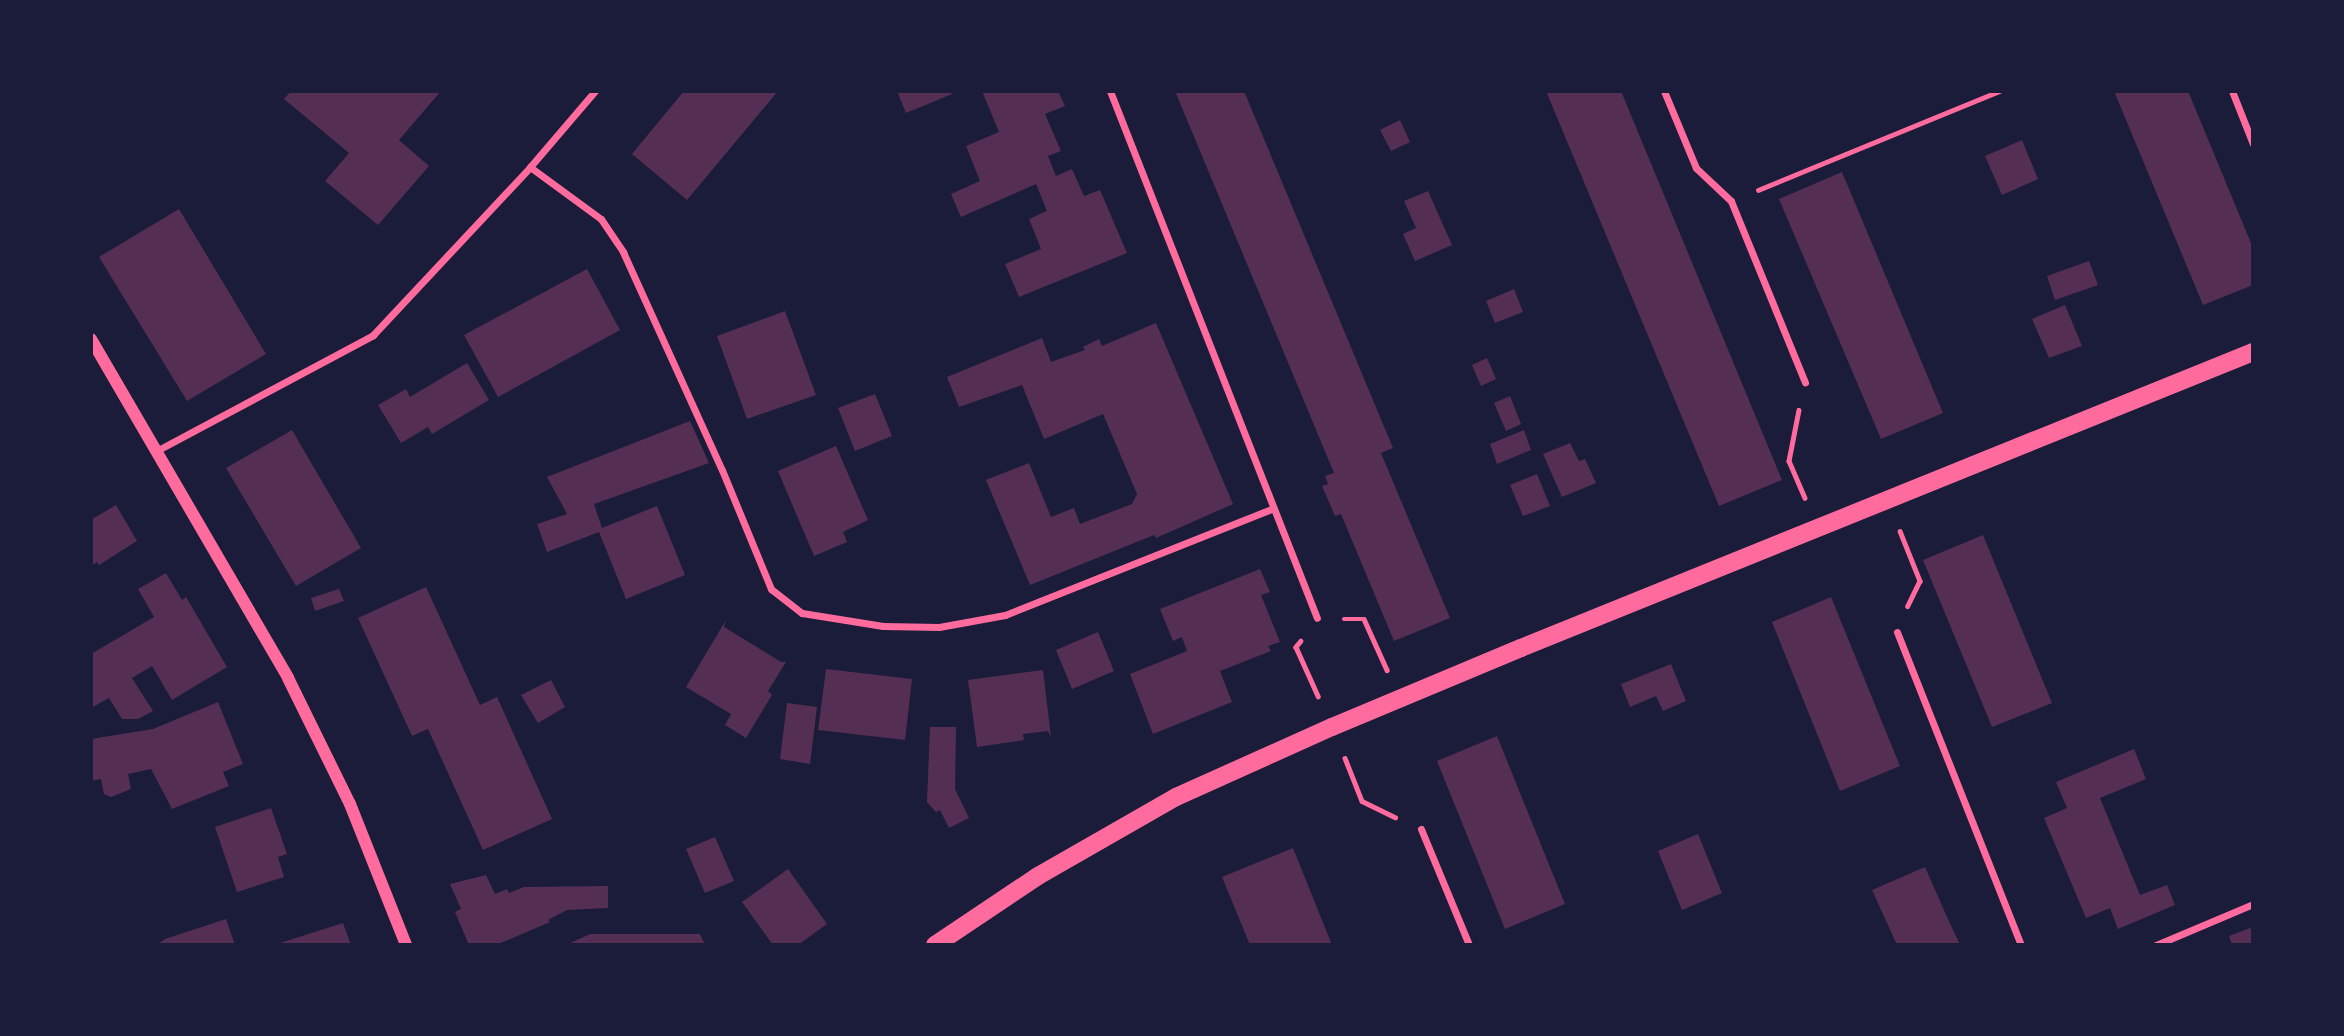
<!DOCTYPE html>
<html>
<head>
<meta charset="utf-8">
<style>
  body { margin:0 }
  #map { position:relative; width:2344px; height:1036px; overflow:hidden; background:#1b1b3a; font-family:"Golos Text",sans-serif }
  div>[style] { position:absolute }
  .building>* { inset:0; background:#542f53 }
  .path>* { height:4.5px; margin:-2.25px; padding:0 2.25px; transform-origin:2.25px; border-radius:2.25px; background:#ff6b9d }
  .minor>* { height:7px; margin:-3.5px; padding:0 3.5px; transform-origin:3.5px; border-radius:3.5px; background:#ff6b9d }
  .tertiary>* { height:12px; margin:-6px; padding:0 6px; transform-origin:6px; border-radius:6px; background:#ff6b9d }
  .primary>* { height:18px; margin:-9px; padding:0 9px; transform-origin:9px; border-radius:9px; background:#ff6b9d }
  span { translate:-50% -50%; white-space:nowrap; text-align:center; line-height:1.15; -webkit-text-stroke:5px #1b1b3a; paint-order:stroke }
  .frame { position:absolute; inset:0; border:93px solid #1b1b3a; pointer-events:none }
</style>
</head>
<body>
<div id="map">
  <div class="building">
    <div style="clip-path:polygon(291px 91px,441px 91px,399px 140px,429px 166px,378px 225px,325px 181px,349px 153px,284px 99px)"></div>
    <div style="clip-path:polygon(684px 91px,778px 91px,687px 200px,632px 154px)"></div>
    <div style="clip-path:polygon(897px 91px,951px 91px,952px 94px,906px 113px)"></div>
    <div style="clip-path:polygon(982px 91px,1058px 91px,1065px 106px,1045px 114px,1061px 151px,1048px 156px,1056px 176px,1072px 169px,1084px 196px,1100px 190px,1127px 253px,1019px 297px,1005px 264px,1041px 249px,1029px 219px,1047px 211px,1036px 184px,961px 217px,951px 194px,980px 181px,966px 146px,999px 132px)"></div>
    <div style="clip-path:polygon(1175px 91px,1244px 91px,1393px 448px,1381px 453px,1450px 618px,1394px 641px,1341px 514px,1335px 516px,1322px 486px,1328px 484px,1325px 476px,1334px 473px)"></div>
    <div style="clip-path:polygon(1546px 91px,1621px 91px,1782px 480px,1719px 506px)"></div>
    <div style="clip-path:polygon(2114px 91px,2188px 91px,2253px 248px,2253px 285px,2203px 305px)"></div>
    <div style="clip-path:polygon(1400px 120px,1410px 142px,1391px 151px,1380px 130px)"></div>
    <div style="clip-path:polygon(2022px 140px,2038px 179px,2002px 195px,1985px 156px)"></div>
    <div style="clip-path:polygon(1842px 172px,1943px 413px,1881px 439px,1779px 199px)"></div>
    <div style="clip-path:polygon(1428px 191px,1452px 245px,1415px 261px,1403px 234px,1416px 228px,1404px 201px)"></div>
    <div style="clip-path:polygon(179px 209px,266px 354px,187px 401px,99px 257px)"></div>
    <div style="clip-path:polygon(2089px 261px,2098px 285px,2055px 300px,2047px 276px)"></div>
    <div style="clip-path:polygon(587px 269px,620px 330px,498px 397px,464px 335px)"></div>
    <div style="clip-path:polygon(1514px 289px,1523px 312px,1495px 323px,1486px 301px)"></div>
    <div style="clip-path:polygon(2065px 305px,2082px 346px,2049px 358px,2032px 319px)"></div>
    <div style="clip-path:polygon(785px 311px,816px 395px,747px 419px,717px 336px)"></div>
    <div style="clip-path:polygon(1156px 323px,1233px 504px,1156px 538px,1154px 535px,1030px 585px,986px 480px,1029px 463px,1051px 517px,1074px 508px,1080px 524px,1132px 504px,1137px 494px,1103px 414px,1044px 439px,1022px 385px,959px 407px,947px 377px,1042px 338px,1051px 362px,1085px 350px,1083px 347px,1099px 339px,1102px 346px)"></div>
    <div style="clip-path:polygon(1487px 358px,1496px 379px,1481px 386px,1472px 365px)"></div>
    <div style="clip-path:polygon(467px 363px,489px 400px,432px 434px,428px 427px,401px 443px,378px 405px,406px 389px,410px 397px)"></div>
    <div style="clip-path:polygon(875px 394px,892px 436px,855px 451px,838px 408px)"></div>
    <div style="clip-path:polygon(1510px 396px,1521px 424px,1506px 431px,1494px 403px)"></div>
    <div style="clip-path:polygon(690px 421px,709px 463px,594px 504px,602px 528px,657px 506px,685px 575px,626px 599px,599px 532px,547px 552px,537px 524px,567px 514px,547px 477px)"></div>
    <div style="clip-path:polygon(292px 430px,361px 548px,296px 586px,226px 468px)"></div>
    <div style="clip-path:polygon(1524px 430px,1531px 450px,1497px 464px,1490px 444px)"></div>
    <div style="clip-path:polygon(1570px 443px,1579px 461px,1585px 459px,1596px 483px,1562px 497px,1543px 454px)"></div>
    <div style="clip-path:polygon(836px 446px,868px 520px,843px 532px,847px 542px,814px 556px,778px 471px)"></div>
    <div style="clip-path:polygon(1537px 474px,1550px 506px,1523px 516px,1510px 485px)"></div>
    <div style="clip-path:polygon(116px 505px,137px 541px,99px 565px,97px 562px,91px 566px,91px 513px,94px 518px)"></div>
    <div style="clip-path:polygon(1983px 535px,2052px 703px,1992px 727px,1923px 560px)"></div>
    <div style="clip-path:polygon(1260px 569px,1270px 592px,1261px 595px,1280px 642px,1268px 646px,1271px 651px,1220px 671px,1232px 702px,1153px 734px,1130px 674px,1187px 651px,1182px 637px,1173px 641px,1160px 609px)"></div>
    <div style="clip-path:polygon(166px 573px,182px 600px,186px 597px,227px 667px,172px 700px,152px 666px,132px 678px,153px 711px,138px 719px,122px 719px,109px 698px,91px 708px,91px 654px,154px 617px,138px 589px)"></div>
    <div style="clip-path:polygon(426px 587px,480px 705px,497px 697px,552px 819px,483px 850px,428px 729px,412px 736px,358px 618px)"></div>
    <div style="clip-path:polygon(339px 589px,344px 601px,315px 611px,311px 598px)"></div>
    <div style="clip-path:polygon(1831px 597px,1900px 766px,1840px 791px,1772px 622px)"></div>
    <div style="clip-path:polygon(726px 620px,724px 627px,781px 662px,786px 662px,768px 691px,772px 695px,746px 738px,725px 725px,731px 714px,686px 687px)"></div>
    <div style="clip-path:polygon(1098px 632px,1114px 671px,1072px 689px,1056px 650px)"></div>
    <div style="clip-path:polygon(1671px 664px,1686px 701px,1663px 711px,1656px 696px,1630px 707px,1621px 684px)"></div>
    <div style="clip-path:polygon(826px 669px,912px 679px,905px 740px,818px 730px)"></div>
    <div style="clip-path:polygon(1043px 670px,1051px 737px,1048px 731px,1023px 734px,1024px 740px,977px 747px,968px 680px)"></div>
    <div style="clip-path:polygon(551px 680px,565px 707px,538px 723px,521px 695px)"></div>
    <div style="clip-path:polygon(218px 702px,243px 764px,223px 772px,229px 786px,172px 809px,151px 769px,128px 774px,131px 789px,111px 797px,104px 794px,101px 779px,91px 781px,91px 739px,153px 729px)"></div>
    <div style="clip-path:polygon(787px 703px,817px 707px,810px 764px,780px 759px)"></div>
    <div style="clip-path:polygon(930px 727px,956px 727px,955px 789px,969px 818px,949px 828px,940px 810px,936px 812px,927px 802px)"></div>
    <div style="clip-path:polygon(1497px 736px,1565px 904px,1505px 929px,1437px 761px)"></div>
    <div style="clip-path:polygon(2134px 749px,2146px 779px,2100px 798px,2140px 895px,2167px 885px,2175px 905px,2118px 929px,2110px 908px,2086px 918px,2044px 818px,2067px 808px,2056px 782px)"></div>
    <div style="clip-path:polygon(271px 808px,287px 854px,278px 857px,284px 877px,237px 892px,215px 827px)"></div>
    <div style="clip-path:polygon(1698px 834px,1722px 893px,1682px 910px,1658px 851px)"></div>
    <div style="clip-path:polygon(715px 837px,734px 881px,705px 893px,686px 849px)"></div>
    <div style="clip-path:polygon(1293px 848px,1332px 945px,1250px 945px,1222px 877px)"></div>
    <div style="clip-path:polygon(1925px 867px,1947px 917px,1960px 945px,1897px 945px,1872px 890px)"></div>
    <div style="clip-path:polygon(788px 869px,827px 924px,798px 945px,773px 945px,742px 902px)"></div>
    <div style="clip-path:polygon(486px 875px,495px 894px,507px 889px,509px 893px,524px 887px,608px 886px,608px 908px,567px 910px,548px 920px,550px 922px,496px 945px,469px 945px,455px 912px,461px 909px,450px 884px)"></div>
    <div style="clip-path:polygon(226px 919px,235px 945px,157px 945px,165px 939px)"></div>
    <div style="clip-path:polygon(343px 923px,351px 945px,277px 945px,277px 944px)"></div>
    <div style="clip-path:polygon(2253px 927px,2253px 945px,2232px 945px,2229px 936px)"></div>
    <div style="clip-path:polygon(590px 934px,700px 934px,705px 945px,566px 945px)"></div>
  </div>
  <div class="path">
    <div style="left:1758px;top:190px;width:261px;rotate:-22.3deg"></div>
    <div style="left:1799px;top:410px;width:52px;rotate:101.1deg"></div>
    <div style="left:1789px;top:461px;width:40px;rotate:66.6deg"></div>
    <div style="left:1900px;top:531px;width:54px;rotate:68.2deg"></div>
    <div style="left:1920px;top:581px;width:28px;rotate:116deg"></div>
    <div style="left:1344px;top:619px;width:20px"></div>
    <div style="left:1364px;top:619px;width:56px;rotate:65.7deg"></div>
    <div style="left:1301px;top:641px;width:8px;rotate:130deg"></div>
    <div style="left:1296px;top:647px;width:54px;rotate:65.8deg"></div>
    <div style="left:1345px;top:758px;width:46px;rotate:68.4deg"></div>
    <div style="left:1362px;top:801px;width:37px;rotate:26deg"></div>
  </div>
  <div class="minor">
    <div style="left:1110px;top:91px;width:566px;rotate:68.56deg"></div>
    <div style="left:1664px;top:91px;width:83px;rotate:67.4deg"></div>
    <div style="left:1696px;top:168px;width:48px;rotate:43.3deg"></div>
    <div style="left:1731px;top:201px;width:196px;rotate:67.8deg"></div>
    <div style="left:2232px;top:91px;width:57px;rotate:68.4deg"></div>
    <div style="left:530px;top:167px;width:88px;rotate:36.2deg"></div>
    <div style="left:601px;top:219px;width:40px;rotate:56deg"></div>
    <div style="left:623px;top:252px;width:239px;rotate:65.6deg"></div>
    <div style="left:722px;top:470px;width:129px;rotate:67.6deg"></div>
    <div style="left:771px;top:589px;width:39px;rotate:38deg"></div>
    <div style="left:802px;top:613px;width:82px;rotate:9.1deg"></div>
    <div style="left:883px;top:626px;width:56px;rotate:1deg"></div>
    <div style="left:939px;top:627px;width:67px;rotate:-10.3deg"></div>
    <div style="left:1005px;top:615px;width:287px;rotate:-21.7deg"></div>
    <div style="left:158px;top:450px;width:244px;rotate:-28.1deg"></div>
    <div style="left:373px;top:335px;width:230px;rotate:-46.9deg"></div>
    <div style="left:530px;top:167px;width:100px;rotate:-49.5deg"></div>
    <div style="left:1897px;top:632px;width:337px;rotate:68.4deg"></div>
    <div style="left:1421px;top:829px;width:126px;rotate:67.5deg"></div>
    <div style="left:2156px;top:945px;width:105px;rotate:-22.9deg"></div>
  </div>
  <div class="tertiary">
    <div style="left:91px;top:339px;width:392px;rotate:59.8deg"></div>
    <div style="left:288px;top:678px;width:140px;rotate:63.8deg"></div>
    <div style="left:350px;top:804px;width:152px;rotate:68.3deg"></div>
  </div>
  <div class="primary">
    <div style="left:935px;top:945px;width:124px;rotate:-33.8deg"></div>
    <div style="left:1038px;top:876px;width:159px;rotate:-29.8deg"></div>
    <div style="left:1176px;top:797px;width:171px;rotate:-24.2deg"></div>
    <div style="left:1332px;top:727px;width:205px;rotate:-22.7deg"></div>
    <div style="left:1521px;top:648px;width:790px;rotate:-22.02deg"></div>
  </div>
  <div class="frame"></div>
</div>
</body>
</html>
